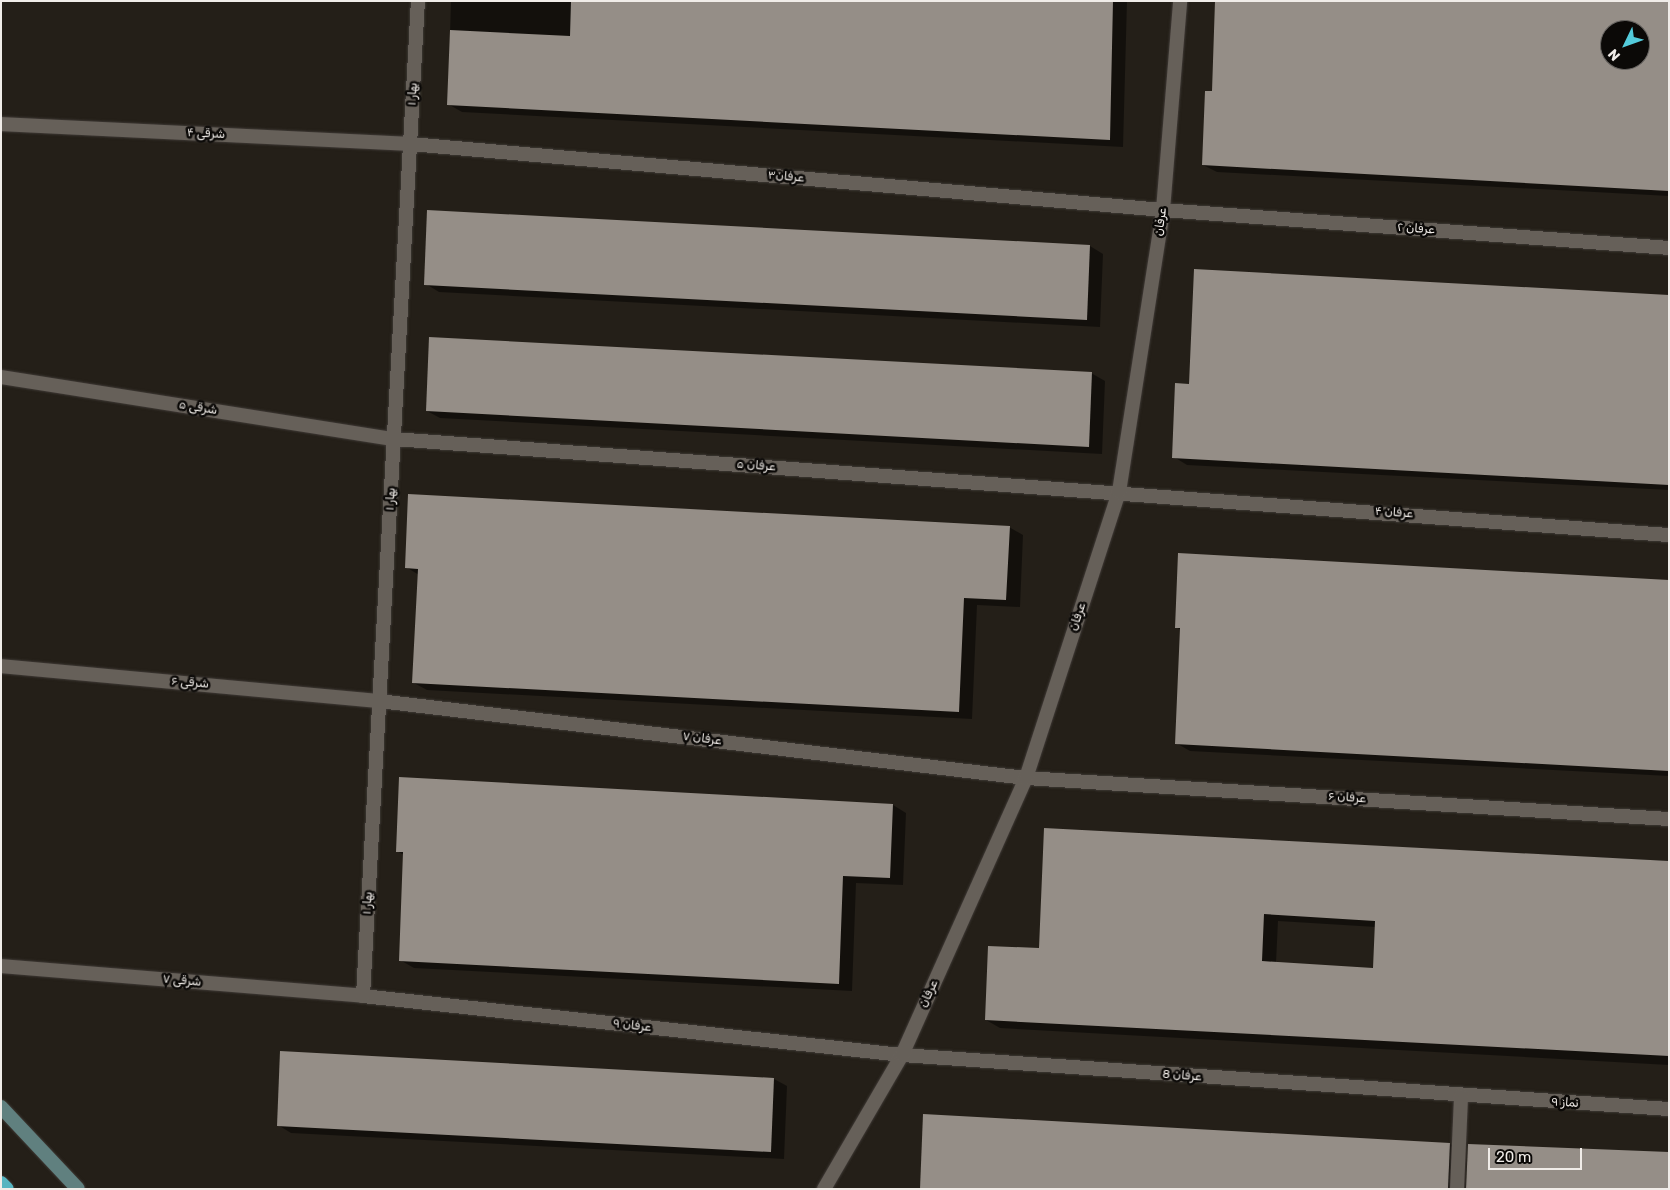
<!DOCTYPE html>
<html>
<head>
<meta charset="utf-8">
<style>
  body { margin:0 }
  #map { position:relative; width:1670px; height:1190px; overflow:hidden; background:#241f18; font-family:Rubik,"Noto Naskh Arabic",sans-serif }
  div>[style] { position:absolute }
  .shadow>* { inset:0; background:#0007 }
  .building>* { inset:0; background:#958e87 }
  .roads { filter:drop-shadow(0 0 1px #3f3a36) drop-shadow(0 0 1px #3f3a36) }
  .minor>* { height:14px; margin:-7px; padding:0 7px; transform-origin:7px; border-radius:7px; background:#666059 }
  .secondary>* { height:14px; margin:-7px; padding:0 7px; transform-origin:7px; border-radius:7px; background:#60807f }
  .trunk>* { height:14px; margin:-7px; padding:0 7px; transform-origin:7px; border-radius:7px; background:#55b4c0 }
  span { translate:-50% -50%; white-space:nowrap; text-align:center; line-height:1.15; -webkit-text-stroke:5px #0b0907; paint-order:stroke }
  .street-label { font-size:12px; color:#f0ece8 }
  .frame { position:absolute; inset:0; border:2px solid #f0ece8; pointer-events:none }
  .north { position:absolute; left:1600px; top:20px; width:50px; height:50px; box-sizing:border-box; background:#0b0907; border:1px solid #676461; border-radius:50%; rotate:228deg; font-size:14px; font-weight:700; line-height:20px; text-align:center; color:#f0ece8 }
  .north::after { content:''; display:block; margin:auto; width:18px; height:22px; background:#53cbdb; clip-path:polygon(50% 0,100% 100%,50% 72%,0 100%) }
  .scale { position:absolute; left:1488px; top:1148px; width:94px; height:22px; box-sizing:border-box; border:2px solid #f0ece8; border-top:0; padding-left:6px; font-size:15px; line-height:18px; white-space:nowrap; color:#f0ece8; -webkit-text-stroke:4px #0b0907; paint-order:stroke }
</style>
</head>
<body>
<div id="map">
  <div class="shadow">
    <div style="clip-path:polygon(451px 1px,1127px 1px,1123px 147px,462px 112px,448px 104px)"></div>
    <div style="clip-path:polygon(evenodd,1669px 1px,1669px 196px,1217px 172px,1203px 165px,1213px 92px,1669px 1px,1610px 30px,1640px 30px,1640px 60px,1610px 60px,1610px 30px)"></div>
    <div style="clip-path:polygon(1090px 246px,1103px 254px,1100px 327px,439px 292px,426px 284px)"></div>
    <div style="clip-path:polygon(1669px 296px,1669px 490px,1187px 465px,1174px 457px,1190px 385px)"></div>
    <div style="clip-path:polygon(1091px 373px,1105px 381px,1102px 454px,440px 418px,427px 411px)"></div>
    <div style="clip-path:polygon(1009px 527px,1023px 535px,1020px 607px,977px 605px,972px 719px,427px 690px,414px 683px,419px 575px,406px 567px)"></div>
    <div style="clip-path:polygon(1179px 555px,1669px 581px,1669px 776px,1190px 751px,1176px 743px,1181px 630px,1176px 627px)"></div>
    <div style="clip-path:polygon(893px 805px,906px 813px,903px 885px,856px 883px,852px 991px,414px 968px,400px 960px,404px 855px,397px 851px)"></div>
    <div style="clip-path:polygon(evenodd,1045px 829px,1669px 861px,1669px 1065px,1000px 1028px,986px 1020px,1040px 949px,1045px 829px,1278px 921px,1376px 927px,1375px 969px,1276px 963px,1278px 921px)"></div>
    <div style="clip-path:polygon(774px 1079px,787px 1086px,784px 1159px,291px 1133px,278px 1125px)"></div>
    <div style="clip-path:polygon(1450px 1144px,1463px 1152px,1462px 1189px,923px 1189px)"></div>
  </div>
  <div class="building">
    <div style="clip-path:polygon(571px 1px,1113px 1px,1110px 140px,447px 105px,450px 30px,570px 36px)"></div>
    <div style="clip-path:polygon(evenodd,1215px 1px,1669px 1px,1669px 191px,1202px 165px,1205px 91px,1212px 91px,1215px 1px,1610px 30px,1640px 30px,1640px 60px,1610px 60px,1610px 30px)"></div>
    <div style="clip-path:polygon(427px 210px,1090px 245px,1087px 320px,424px 285px)"></div>
    <div style="clip-path:polygon(1194px 269px,1669px 295px,1669px 485px,1172px 458px,1175px 383px,1189px 384px)"></div>
    <div style="clip-path:polygon(429px 337px,1092px 372px,1089px 447px,426px 411px)"></div>
    <div style="clip-path:polygon(408px 494px,1010px 526px,1006px 600px,964px 598px,959px 712px,412px 683px,418px 569px,405px 568px)"></div>
    <div style="clip-path:polygon(1178px 553px,1669px 580px,1669px 771px,1175px 744px,1180px 628px,1175px 628px)"></div>
    <div style="clip-path:polygon(399px 777px,893px 804px,890px 878px,843px 876px,839px 984px,399px 961px,403px 852px,396px 852px)"></div>
    <div style="clip-path:polygon(evenodd,1044px 828px,1669px 861px,1669px 1056px,985px 1020px,988px 946px,1039px 948px,1044px 828px,1264px 914px,1375px 921px,1373px 968px,1262px 961px,1264px 914px)"></div>
    <div style="clip-path:polygon(280px 1051px,774px 1078px,771px 1152px,277px 1126px)"></div>
    <div style="clip-path:polygon(923px 1114px,1450px 1143px,1448px 1189px,920px 1189px)"></div>
    <div style="clip-path:polygon(1468px 1144px,1669px 1152px,1669px 1189px,1466px 1189px)"></div>
  </div>
  <div class="roads">
    <div class="minor">
      <div style="left:1px;top:124px;width:409px;rotate:2.8deg"></div>
      <div style="left:410px;top:144px;width:756px;rotate:5.01deg"></div>
      <div style="left:1163px;top:210px;width:507px;rotate:4.29deg"></div>
      <div style="left:1px;top:377px;width:398px;rotate:9deg"></div>
      <div style="left:394px;top:439px;width:1279px;rotate:4.31deg"></div>
      <div style="left:1px;top:666px;width:380px;rotate:5.3deg"></div>
      <div style="left:379px;top:701px;width:652px;rotate:6.79deg"></div>
      <div style="left:1026px;top:778px;width:644px;rotate:3.65deg"></div>
      <div style="left:1px;top:966px;width:363px;rotate:4.7deg"></div>
      <div style="left:363px;top:996px;width:542px;rotate:6.25deg"></div>
      <div style="left:902px;top:1055px;width:769px;rotate:4.03deg"></div>
      <div style="left:363px;top:996px;width:997px;rotate:-86.84deg"></div>
      <div style="left:824px;top:1189px;width:155px;rotate:-59.8deg"></div>
      <div style="left:902px;top:1055px;width:303px;rotate:-65.9deg"></div>
      <div style="left:1026px;top:778px;width:301px;rotate:-72deg"></div>
      <div style="left:1119px;top:492px;width:285px;rotate:-81.1deg"></div>
      <div style="left:1163px;top:210px;width:210px;rotate:-85.3deg"></div>
      <div style="left:1457px;top:1189px;width:93px;rotate:-87.5deg"></div>
    </div>
    <div class="secondary">
      <div style="left:1px;top:1107px;width:112px;rotate:46.8deg"></div>
    </div>
    <div class="trunk">
      <div style="left:1px;top:1183px;width:8px;rotate:45deg"></div>
    </div>
  </div>
  <div class="street-label">
    <span style="left:413px;top:94px;rotate:-87deg">بهار ۱</span>
    <span style="left:206px;top:134px;rotate:3deg">شرقی ۴</span>
    <span style="left:786px;top:177px;rotate:5deg">عرفان۳</span>
    <span style="left:1161px;top:222px;rotate:-82deg">عرفان</span>
    <span style="left:1416px;top:229px;rotate:4deg">عرفان ۲</span>
    <span style="left:198px;top:408px;rotate:9deg">شرقی ۵</span>
    <span style="left:756px;top:466px;rotate:4deg">عرفان ۵</span>
    <span style="left:391px;top:499px;rotate:-87deg">بهار ۱</span>
    <span style="left:1394px;top:513px;rotate:4deg">عرفان ۴</span>
    <span style="left:1078px;top:617px;rotate:-72deg">عرفان</span>
    <span style="left:190px;top:683px;rotate:5deg">شرقی ۶</span>
    <span style="left:702px;top:739px;rotate:7deg">عرفان ۷</span>
    <span style="left:1347px;top:798px;rotate:4deg">عرفان ۶</span>
    <span style="left:368px;top:903px;rotate:-87deg">بهار ۱</span>
    <span style="left:182px;top:981px;rotate:5deg">شرقی ۷</span>
    <span style="left:929px;top:994px;rotate:-66deg">عرفان</span>
    <span style="left:632px;top:1026px;rotate:6deg">عرفان ۹</span>
    <span style="left:1182px;top:1076px;rotate:4deg">عرفان 8</span>
    <span style="left:1565px;top:1103px;rotate:4deg">نماز ۹</span>
  </div>
  <div class="frame"></div>
  <div class="north">N</div>
  <div class="scale">20 m</div>
</div>
</body>
</html>
